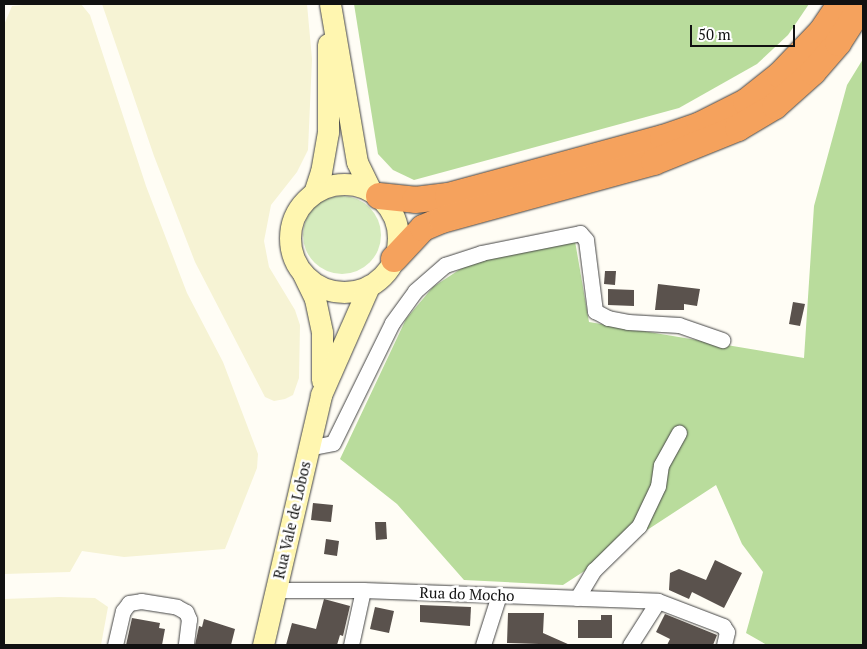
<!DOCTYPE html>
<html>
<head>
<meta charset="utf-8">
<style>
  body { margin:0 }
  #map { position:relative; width:867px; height:649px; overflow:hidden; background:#fffdf5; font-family:"PT Serif",serif }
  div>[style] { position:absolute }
  .farmland>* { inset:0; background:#f6f3d4 }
  .green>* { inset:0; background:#d5ebbd }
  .round { border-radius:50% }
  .forest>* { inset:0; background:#b9dc9c }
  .building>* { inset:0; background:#5a524d }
  .roads { filter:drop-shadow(0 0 1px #444) drop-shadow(0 0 1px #444) }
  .street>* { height:15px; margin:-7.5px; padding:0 7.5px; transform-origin:7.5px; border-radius:7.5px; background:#fff }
  .secondary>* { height:21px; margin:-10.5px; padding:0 10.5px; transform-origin:10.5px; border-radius:10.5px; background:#fff6b0 }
  .secondary>.ring { margin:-10.5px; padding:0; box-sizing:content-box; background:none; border:21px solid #fff6b0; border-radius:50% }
  .highway>* { height:26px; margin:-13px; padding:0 13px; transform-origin:13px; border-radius:13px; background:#f5a25d }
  span { translate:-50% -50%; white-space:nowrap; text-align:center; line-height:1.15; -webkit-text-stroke:5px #fff; paint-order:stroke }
  .street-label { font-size:15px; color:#111 }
  .frame { position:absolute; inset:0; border:5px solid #111; pointer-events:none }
  .scale { position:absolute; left:690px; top:25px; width:105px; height:22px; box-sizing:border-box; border:2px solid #111; border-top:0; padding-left:6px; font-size:15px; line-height:18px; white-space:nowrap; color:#111; -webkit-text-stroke:4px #fff; paint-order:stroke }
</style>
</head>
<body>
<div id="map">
  <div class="farmland">
    <div style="clip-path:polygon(34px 4px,81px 4px,90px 15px,146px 186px,187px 293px,223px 362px,258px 454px,257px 468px,225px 549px,124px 557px,82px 551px,70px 572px,4px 574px,4px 25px,12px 6px)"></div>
    <div style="clip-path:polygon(102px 4px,307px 4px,312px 59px,308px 150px,297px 172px,271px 205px,264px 241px,269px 267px,295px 310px,300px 325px,299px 378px,293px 395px,285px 399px,274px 401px,265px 397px,195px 262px,154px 156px)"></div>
    <div style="clip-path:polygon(59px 597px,95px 598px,108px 607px,101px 645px,4px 645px,4px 599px)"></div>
  </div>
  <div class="green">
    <div class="round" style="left:303px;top:196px;width:78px;height:78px"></div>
  </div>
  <div class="forest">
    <div style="clip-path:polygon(354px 4px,809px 4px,788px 35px,757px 64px,679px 108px,414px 180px,393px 170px,378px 154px)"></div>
    <div style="clip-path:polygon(863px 59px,863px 645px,767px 645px,746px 633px,763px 572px,742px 544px,716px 485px,563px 585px,464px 580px,397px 504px,340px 459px,406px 319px,433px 287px,465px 266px,485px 258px,575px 241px,589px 322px,804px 358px,814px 206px,847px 85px)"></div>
  </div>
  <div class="building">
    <div style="clip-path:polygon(605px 271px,616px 271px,615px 285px,604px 284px)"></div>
    <div style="clip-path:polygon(658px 284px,700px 289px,697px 306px,684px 304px,684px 310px,655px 310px)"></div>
    <div style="clip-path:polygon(608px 289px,634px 290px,634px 306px,608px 305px)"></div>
    <div style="clip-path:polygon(793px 302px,805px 304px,800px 326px,789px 324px)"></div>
    <div style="clip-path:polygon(313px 503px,333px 505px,331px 522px,311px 520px)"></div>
    <div style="clip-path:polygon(375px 522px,386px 522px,387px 539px,376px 540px)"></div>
    <div style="clip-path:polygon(326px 539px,339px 541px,337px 556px,324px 554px)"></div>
    <div style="clip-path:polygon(715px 560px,742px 573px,724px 608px,692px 592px,689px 599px,669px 590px,670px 573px,679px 569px,706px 580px)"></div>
    <div style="clip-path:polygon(324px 599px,350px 606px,343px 636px,340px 635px,337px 645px,286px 645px,292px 623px,316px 629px)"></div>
    <div style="clip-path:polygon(420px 605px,471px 607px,470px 626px,420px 622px)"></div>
    <div style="clip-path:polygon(375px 607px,394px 611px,389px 633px,370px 629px)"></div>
    <div style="clip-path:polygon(508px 613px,544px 613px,543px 633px,570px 645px,507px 643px)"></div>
    <div style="clip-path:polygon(665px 614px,717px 635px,713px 645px,667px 645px,670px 639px,656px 632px)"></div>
    <div style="clip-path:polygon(601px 615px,612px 615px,612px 638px,578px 638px,578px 620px,601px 620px)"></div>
    <div style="clip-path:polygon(132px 618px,160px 623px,159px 628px,165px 629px,162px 645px,126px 645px)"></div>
    <div style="clip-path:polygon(204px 619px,235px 629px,231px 645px,195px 645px,199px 626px,202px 627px)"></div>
  </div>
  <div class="roads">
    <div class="street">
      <div style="left:308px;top:448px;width:25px;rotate:-11deg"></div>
      <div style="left:333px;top:443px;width:134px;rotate:-63.8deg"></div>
      <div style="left:392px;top:323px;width:39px;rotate:-54deg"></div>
      <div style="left:415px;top:291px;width:40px;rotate:-41deg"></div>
      <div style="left:445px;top:265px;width:38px;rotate:-18deg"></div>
      <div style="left:481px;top:253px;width:101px;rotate:-11.4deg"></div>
      <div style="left:580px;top:233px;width:9px;rotate:49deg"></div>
      <div style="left:586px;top:240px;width:72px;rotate:82.8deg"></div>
      <div style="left:595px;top:311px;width:15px;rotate:28deg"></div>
      <div style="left:608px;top:318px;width:20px;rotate:11deg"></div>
      <div style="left:628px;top:322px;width:51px;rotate:3.4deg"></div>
      <div style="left:679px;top:325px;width:46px;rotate:19.2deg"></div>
      <div style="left:275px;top:590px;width:88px"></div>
      <div style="left:363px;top:590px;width:295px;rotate:2.1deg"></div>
      <div style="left:658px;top:601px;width:70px;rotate:21deg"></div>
      <div style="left:723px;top:626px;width:7px;rotate:56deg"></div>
      <div style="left:727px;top:632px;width:13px;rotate:103deg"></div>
      <div style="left:577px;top:598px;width:33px;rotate:-59deg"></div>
      <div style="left:594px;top:570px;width:63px;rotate:-44.4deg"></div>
      <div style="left:639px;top:526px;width:44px;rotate:-64.6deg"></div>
      <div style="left:658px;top:486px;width:21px;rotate:-82deg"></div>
      <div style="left:661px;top:465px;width:37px;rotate:-61deg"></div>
      <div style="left:115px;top:645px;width:35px;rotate:-77deg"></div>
      <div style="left:123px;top:611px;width:10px;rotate:-53deg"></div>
      <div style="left:129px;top:603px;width:12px;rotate:-9deg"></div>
      <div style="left:141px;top:601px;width:36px;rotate:9deg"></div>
      <div style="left:177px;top:607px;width:10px;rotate:29deg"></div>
      <div style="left:186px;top:612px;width:8px;rotate:67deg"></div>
      <div style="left:189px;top:619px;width:26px;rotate:97deg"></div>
      <div style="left:351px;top:645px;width:56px;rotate:-77.7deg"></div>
      <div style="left:483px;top:645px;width:52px;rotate:-72.3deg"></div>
      <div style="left:630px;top:645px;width:52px;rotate:-57.5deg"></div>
    </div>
    <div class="secondary">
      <div style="left:330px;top:4px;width:160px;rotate:80.3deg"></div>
      <div style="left:357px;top:162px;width:32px;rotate:64deg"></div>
      <div class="ring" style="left:290px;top:184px;width:87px;height:87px"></div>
      <div style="left:314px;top:193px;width:22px;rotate:-72deg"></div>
      <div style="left:321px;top:172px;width:41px;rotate:-80.1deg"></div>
      <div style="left:328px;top:132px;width:88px;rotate:-90deg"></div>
      <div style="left:303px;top:274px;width:28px;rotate:64deg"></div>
      <div style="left:315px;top:299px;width:34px;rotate:78deg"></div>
      <div style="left:322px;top:332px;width:48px;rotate:90deg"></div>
      <div style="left:263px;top:645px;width:257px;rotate:-76.9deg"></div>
      <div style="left:321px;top:395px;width:119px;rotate:-66.2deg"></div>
    </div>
    <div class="highway">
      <div style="left:379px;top:196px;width:36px;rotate:6deg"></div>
      <div style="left:415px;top:200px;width:33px;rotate:-7deg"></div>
      <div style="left:448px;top:196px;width:223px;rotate:-15.1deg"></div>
      <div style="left:663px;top:138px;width:39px;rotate:-19deg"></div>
      <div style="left:700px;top:125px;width:51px;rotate:-26.6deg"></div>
      <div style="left:746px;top:102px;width:43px;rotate:-38.5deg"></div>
      <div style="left:780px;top:75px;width:61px;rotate:-46.3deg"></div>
      <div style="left:822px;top:31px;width:32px;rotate:-56deg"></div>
      <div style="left:394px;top:259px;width:42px;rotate:-46.9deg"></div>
      <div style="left:423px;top:228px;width:21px;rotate:-23deg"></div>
      <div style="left:442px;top:220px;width:220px;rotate:-15.3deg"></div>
      <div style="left:654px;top:162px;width:91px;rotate:-22deg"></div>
      <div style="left:738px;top:128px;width:43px;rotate:-30.7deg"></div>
      <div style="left:775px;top:106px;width:51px;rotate:-41.8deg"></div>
      <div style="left:813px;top:72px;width:38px;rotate:-49deg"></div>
      <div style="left:838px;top:43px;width:46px;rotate:-57.3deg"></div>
    </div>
  </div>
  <div class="street-label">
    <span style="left:292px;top:520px;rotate:-77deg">Rua Vale de Lobos</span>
    <span style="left:467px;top:594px;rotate:2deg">Rua do Mocho</span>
  </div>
  <div class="frame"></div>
  <div class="scale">50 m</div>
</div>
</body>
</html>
